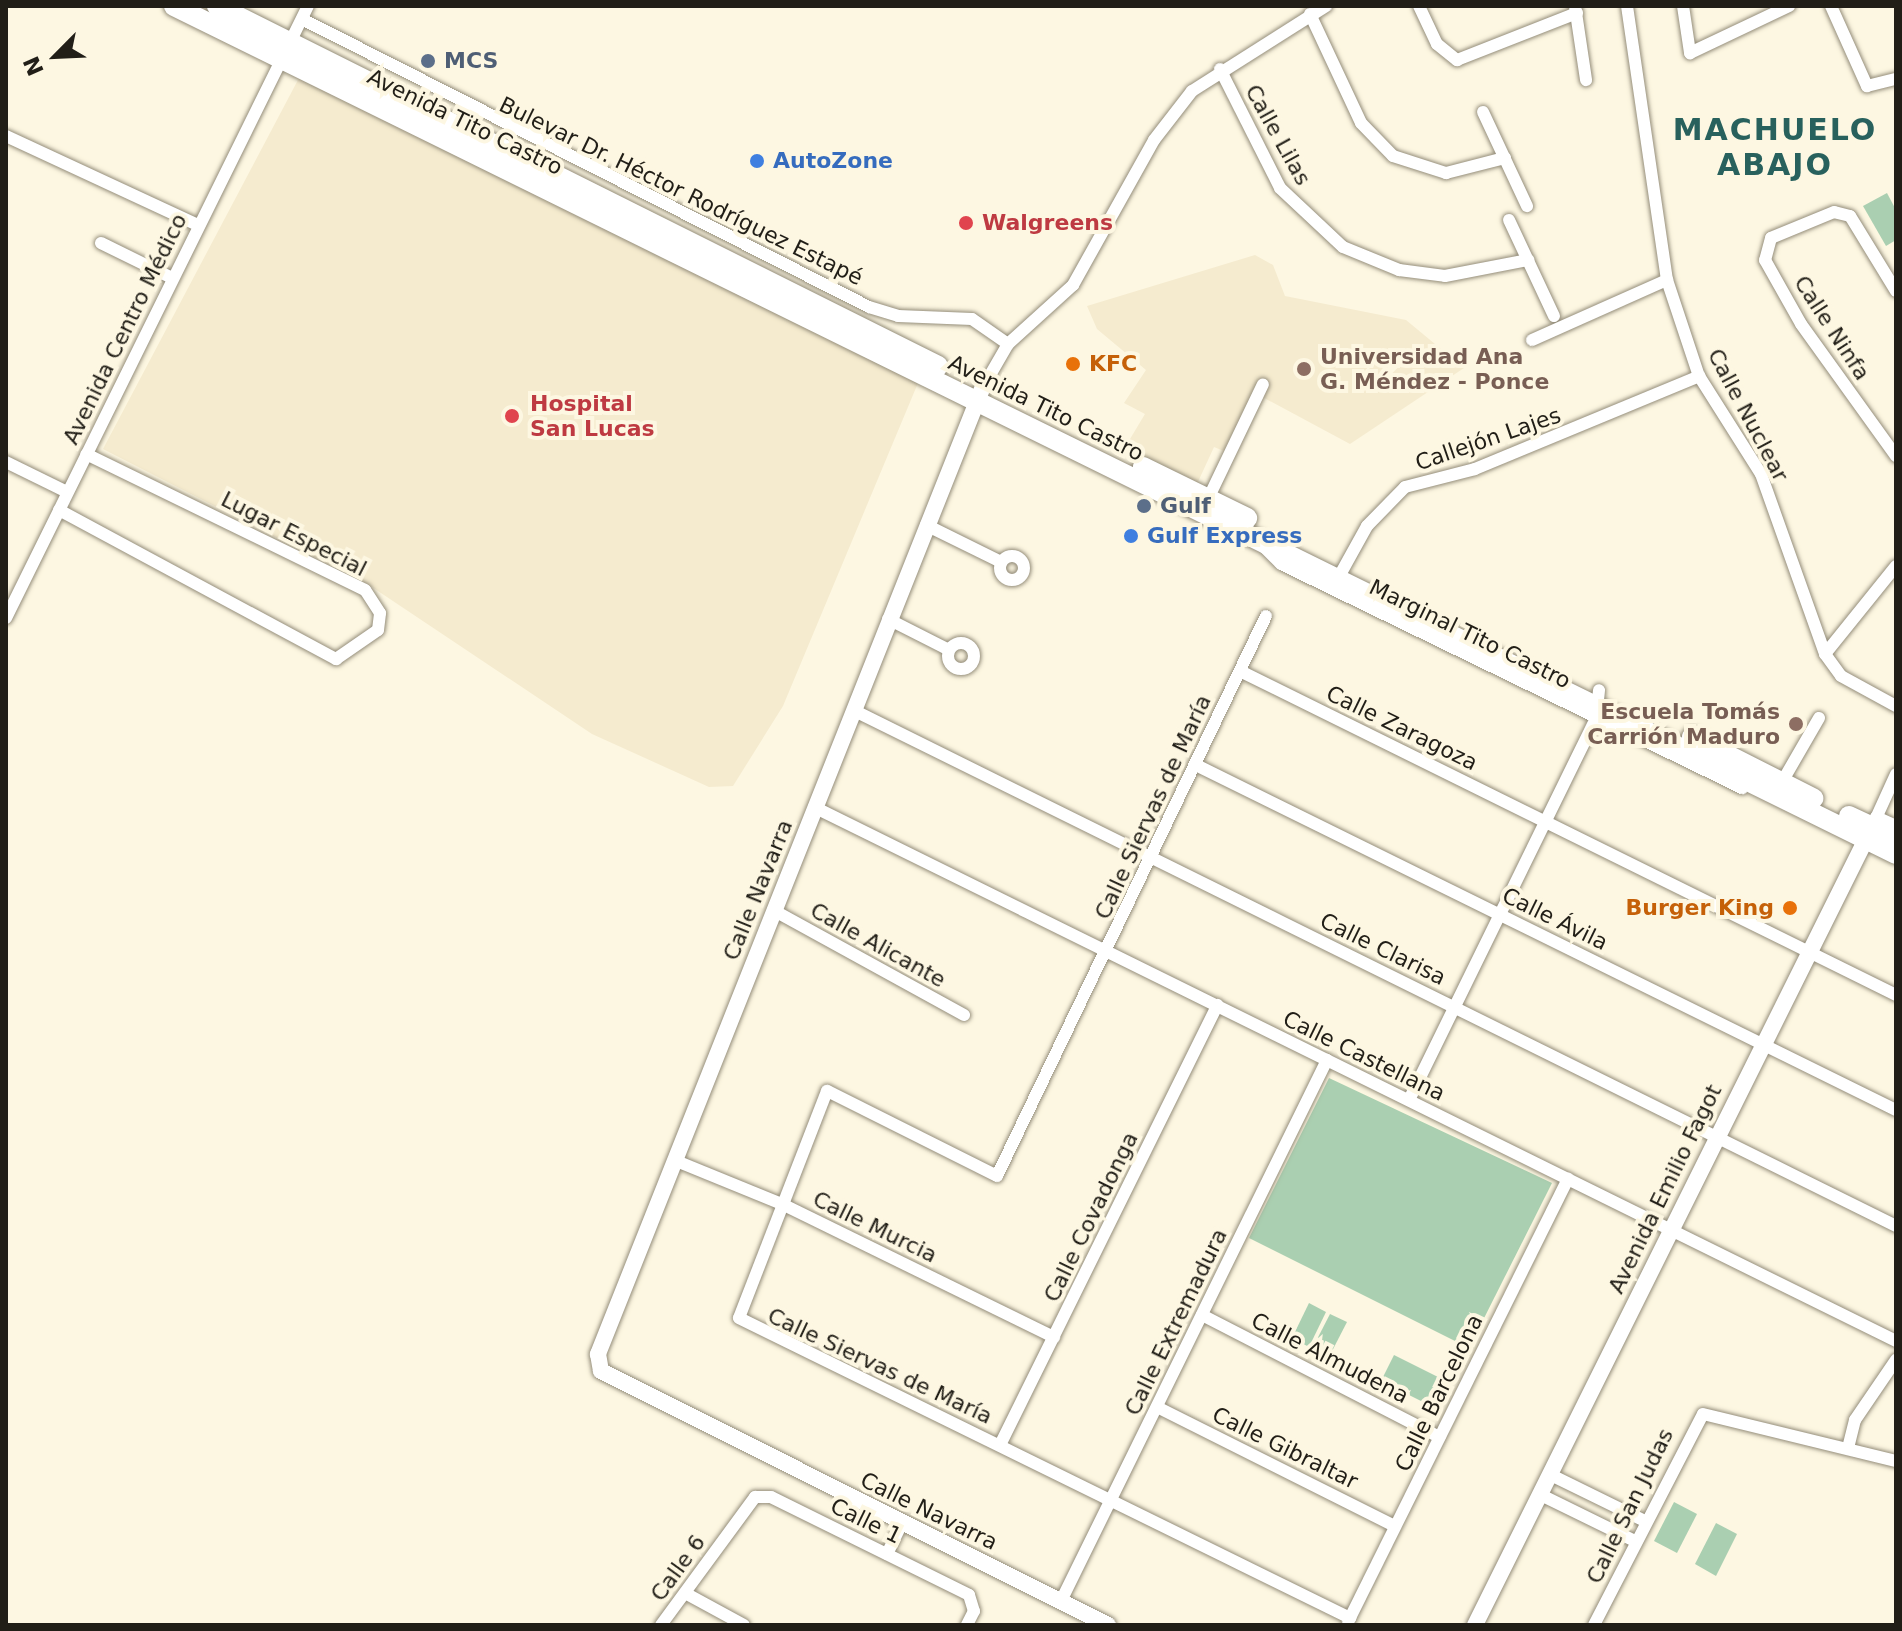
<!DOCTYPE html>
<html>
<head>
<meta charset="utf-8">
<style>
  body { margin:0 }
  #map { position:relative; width:1902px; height:1631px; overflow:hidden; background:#fdf7e2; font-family:"DejaVu Sans",sans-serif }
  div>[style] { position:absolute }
  .built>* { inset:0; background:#f5ebcf }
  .green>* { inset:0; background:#aacfb1 }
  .roads { filter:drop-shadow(0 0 2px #948d7a) drop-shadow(0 0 2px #948d7a) }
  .minor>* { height:12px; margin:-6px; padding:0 6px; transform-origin:6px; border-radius:6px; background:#fff }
  .minor>.ring { margin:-6px; padding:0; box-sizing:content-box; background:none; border:12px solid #fff; border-radius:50% }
  .tertiary>* { height:16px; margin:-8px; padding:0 8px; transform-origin:8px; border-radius:8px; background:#fff }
  .primary>* { height:20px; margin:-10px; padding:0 10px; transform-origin:10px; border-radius:10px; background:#fff }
  .dots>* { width:22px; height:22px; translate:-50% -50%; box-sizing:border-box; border:4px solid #fdf7e2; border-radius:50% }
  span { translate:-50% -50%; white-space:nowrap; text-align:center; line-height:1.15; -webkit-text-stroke:8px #fdf7e2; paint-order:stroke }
  .service-label { font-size:22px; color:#4e5e75; font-weight:700 }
  .left { translate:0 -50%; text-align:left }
  .street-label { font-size:22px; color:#211e17 }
  .shop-label { font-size:22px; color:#366cbe; font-weight:700 }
  .health-label { font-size:22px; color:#be3a42; font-weight:700 }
  .education-label { font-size:22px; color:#785e54; font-weight:700 }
  .right { translate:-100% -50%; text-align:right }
  .food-label { font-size:22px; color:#c56008; font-weight:700 }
  .district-label { font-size:30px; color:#28615d; font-weight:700; letter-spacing:2px }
  .frame { position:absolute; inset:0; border:8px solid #211e17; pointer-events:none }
  .north { position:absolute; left:16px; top:16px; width:80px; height:80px; -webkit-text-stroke:6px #fdf7e2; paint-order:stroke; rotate:246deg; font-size:22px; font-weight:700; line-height:32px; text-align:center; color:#211e17 }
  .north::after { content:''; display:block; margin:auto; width:28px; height:36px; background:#211e17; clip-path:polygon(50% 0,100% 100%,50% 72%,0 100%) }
</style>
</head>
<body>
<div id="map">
  <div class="built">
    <div style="clip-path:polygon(299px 78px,918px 383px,783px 706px,733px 786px,709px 787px,592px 734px,369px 585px,103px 449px)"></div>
    <div style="clip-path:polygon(1255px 255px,1273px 265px,1285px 296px,1406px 320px,1464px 368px,1350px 444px,1253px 392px,1224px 451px,1214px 447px,1197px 484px,1124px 449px,1145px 414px,1124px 403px,1146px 370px,1097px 329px,1087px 306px)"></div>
  </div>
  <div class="green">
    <div style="clip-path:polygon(1887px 193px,1896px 210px,1896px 240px,1886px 246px,1863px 206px)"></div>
    <div style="clip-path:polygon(1329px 1078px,1552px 1183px,1469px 1348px,1249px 1238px)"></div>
    <div style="clip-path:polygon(1309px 1303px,1326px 1312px,1309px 1347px,1292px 1338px)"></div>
    <div style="clip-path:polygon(1330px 1314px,1347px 1322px,1329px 1357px,1312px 1349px)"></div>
    <div style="clip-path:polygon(1394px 1355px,1440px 1378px,1427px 1404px,1381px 1381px)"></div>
    <div style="clip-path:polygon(1674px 1502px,1697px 1514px,1677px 1553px,1654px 1541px)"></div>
    <div style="clip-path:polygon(1716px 1523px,1737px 1534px,1716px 1576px,1695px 1564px)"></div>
  </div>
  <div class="roads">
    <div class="minor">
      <div style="left:1419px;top:6px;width:42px;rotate:64.7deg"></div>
      <div style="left:1437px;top:44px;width:26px;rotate:39deg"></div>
      <div style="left:1457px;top:60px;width:129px;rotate:-21.4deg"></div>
      <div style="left:1575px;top:6px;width:75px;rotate:81.5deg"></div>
      <div style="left:1627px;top:6px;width:277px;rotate:81.7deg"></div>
      <div style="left:1667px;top:280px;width:101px;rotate:71.6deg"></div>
      <div style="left:1699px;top:376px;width:116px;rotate:57.7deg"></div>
      <div style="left:1761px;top:474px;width:191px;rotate:70.4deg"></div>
      <div style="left:1825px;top:654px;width:27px;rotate:54deg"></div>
      <div style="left:1841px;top:676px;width:63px;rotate:28.6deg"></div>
      <div style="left:1683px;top:6px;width:48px;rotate:81.5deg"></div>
      <div style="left:1690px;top:53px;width:110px;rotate:-25.4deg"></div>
      <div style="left:1831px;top:6px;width:88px;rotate:65.8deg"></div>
      <div style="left:1867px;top:86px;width:30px;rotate:-14deg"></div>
      <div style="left:1310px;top:14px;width:120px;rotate:64.9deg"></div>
      <div style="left:1361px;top:123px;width:46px;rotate:45.9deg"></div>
      <div style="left:1393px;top:156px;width:56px;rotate:17.8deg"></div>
      <div style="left:1446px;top:173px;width:61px;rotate:-14.3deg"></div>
      <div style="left:302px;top:19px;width:636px;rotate:26.93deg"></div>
      <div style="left:869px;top:307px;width:30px;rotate:17deg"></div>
      <div style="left:898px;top:316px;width:74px;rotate:2.3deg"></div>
      <div style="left:972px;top:319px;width:44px;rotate:34.8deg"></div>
      <div style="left:1220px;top:69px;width:133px;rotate:63.2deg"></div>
      <div style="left:1280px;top:188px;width:86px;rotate:43.1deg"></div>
      <div style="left:1343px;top:247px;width:61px;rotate:22.3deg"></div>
      <div style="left:1399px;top:270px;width:46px;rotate:7.4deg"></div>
      <div style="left:1445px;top:276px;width:85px;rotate:-10.9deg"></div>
      <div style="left:1483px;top:112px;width:104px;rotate:64.9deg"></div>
      <div style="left:6px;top:136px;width:212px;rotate:24.9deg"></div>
      <div style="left:1509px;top:220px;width:106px;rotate:64.9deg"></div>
      <div style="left:101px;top:243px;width:79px;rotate:26.2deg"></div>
      <div style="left:1896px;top:291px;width:88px;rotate:-121.5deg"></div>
      <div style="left:1850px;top:216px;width:16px;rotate:-166deg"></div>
      <div style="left:1834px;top:212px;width:68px;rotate:157.6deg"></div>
      <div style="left:1771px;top:238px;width:23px;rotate:105deg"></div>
      <div style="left:1765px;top:260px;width:73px;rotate:60.6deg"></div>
      <div style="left:1801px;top:324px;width:163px;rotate:54.3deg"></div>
      <div style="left:1532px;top:340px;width:148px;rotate:-24deg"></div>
      <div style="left:982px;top:389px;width:52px;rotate:-60deg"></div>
      <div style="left:1008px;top:344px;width:88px;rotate:-42.2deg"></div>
      <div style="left:1073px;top:285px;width:166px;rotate:-60.8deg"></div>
      <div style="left:1154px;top:140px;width:62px;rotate:-52.2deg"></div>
      <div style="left:1192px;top:91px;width:159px;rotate:-32.4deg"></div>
      <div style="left:6px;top:462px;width:68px;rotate:26.2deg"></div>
      <div style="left:1208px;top:499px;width:127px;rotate:-64.4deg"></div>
      <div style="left:59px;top:510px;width:315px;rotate:28.3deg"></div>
      <div style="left:336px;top:659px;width:51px;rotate:-34.6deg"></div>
      <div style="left:378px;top:630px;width:17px;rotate:-83deg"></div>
      <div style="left:380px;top:613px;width:27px;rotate:-123deg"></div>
      <div style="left:365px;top:590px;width:310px;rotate:-154deg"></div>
      <div style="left:926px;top:525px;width:84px;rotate:26.3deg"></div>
      <div style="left:1258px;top:541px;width:33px;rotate:45deg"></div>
      <div style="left:1281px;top:564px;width:513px;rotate:25.92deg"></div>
      <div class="ring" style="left:1000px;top:556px;width:12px;height:12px"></div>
      <div style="left:1336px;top:582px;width:64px;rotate:-61deg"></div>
      <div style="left:1367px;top:526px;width:54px;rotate:-45.7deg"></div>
      <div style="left:1405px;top:487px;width:72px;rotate:-14.4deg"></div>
      <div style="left:1475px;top:469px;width:243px;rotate:-22.5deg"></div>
      <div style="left:1266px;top:616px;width:621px;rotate:115.66deg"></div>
      <div style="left:997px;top:1176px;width:190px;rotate:-153.4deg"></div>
      <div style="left:827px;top:1091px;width:243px;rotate:111.2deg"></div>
      <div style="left:739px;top:1318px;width:681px;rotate:26.15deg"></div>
      <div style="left:6px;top:618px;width:682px;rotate:-63.74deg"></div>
      <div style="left:888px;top:619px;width:68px;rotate:26.9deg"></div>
      <div class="ring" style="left:948px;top:643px;width:14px;height:14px"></div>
      <div style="left:1825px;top:654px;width:113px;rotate:-51.1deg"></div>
      <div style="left:1240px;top:671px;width:732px;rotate:26.28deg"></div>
      <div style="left:853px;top:710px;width:1164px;rotate:26.32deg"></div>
      <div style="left:1196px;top:765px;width:780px;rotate:26.24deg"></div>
      <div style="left:1782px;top:782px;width:74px;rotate:-60deg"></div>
      <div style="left:814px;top:807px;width:1207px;rotate:26.27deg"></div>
      <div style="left:1876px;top:817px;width:22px;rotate:24deg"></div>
      <div style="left:1872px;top:827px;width:58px;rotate:-65.6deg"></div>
      <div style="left:773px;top:910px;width:218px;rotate:28.8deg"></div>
      <div style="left:1409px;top:1100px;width:424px;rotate:-63.9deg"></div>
      <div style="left:1596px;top:719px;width:29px;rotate:-84deg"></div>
      <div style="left:674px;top:1160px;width:117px;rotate:22.2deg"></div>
      <div style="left:782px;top:1204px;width:303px;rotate:26.1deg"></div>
      <div style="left:1202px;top:1315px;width:267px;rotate:27.2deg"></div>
      <div style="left:1157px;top:1407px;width:266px;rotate:26.6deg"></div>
      <div style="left:1000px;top:1445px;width:491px;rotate:-63.7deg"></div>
      <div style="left:1848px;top:1448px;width:29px;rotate:-76deg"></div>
      <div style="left:1855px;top:1420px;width:73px;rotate:-55.7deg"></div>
      <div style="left:1549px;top:1474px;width:107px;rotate:26.1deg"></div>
      <div style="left:1539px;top:1494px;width:107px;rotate:26.1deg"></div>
      <div style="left:887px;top:1554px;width:34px;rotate:-64deg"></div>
      <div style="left:685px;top:1593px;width:67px;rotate:28.5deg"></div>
      <div style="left:1061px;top:1601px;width:603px;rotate:-63.82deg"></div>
      <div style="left:1348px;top:1622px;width:495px;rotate:-63.6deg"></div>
      <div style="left:661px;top:1625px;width:159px;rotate:-53.7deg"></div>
      <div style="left:755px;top:1497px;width:16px"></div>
      <div style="left:771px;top:1497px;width:221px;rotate:26.3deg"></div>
      <div style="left:969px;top:1595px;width:17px;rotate:73deg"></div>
      <div style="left:974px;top:1611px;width:16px;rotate:117deg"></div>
      <div style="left:1594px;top:1625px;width:237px;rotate:-62.7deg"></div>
      <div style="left:1703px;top:1414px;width:199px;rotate:13.7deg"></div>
    </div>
    <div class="tertiary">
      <div style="left:982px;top:389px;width:1039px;rotate:111.7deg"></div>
      <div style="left:598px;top:1354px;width:17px;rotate:80deg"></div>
      <div style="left:601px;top:1371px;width:567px;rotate:26.61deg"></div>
      <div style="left:1475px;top:1625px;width:887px;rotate:-63.55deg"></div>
    </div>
    <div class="primary">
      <div style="left:174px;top:6px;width:1919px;rotate:26.22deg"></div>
      <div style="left:217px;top:6px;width:806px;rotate:26.53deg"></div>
      <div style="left:1143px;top:467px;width:116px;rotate:26.1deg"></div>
      <div style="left:1692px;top:737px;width:136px;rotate:26.8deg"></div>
      <div style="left:1849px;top:816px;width:52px;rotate:25.1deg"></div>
    </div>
  </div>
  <div class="dots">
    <div style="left:428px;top:61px;background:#5c6f8a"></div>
    <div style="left:757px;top:161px;background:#3f7fe0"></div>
    <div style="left:966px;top:223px;background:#e0444e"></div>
    <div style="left:1073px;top:364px;background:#e8710a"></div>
    <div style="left:1304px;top:369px;background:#8d6e63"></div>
    <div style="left:512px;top:416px;background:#e0444e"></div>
    <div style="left:1144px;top:506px;background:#5c6f8a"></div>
    <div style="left:1131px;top:536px;background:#3f7fe0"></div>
    <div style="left:1796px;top:724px;background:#8d6e63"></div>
    <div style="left:1790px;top:908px;background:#e8710a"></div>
  </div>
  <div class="service-label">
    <span class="left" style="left:444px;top:61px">MCS</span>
    <span class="left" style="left:1160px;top:506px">Gulf</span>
  </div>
  <div class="street-label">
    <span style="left:465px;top:122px;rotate:26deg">Avenida Tito Castro</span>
    <span style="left:1278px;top:135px;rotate:61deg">Calle Lilas</span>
    <span style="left:681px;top:191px;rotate:26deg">Bulevar Dr. Héctor Rodríguez Estapé</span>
    <span style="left:1832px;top:328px;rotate:57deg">Calle Ninfa</span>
    <span style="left:125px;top:329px;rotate:-64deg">Avenida Centro Médico</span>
    <span style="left:1046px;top:408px;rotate:26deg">Avenida Tito Castro</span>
    <span style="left:1748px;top:415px;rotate:62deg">Calle Nuclear</span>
    <span style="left:1488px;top:439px;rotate:-19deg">Callejón Lajes</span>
    <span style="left:294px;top:534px;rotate:27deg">Lugar Especial</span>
    <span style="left:1470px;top:634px;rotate:26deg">Marginal Tito Castro</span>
    <span style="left:1402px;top:728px;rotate:26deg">Calle Zaragoza</span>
    <span style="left:1153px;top:807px;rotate:-65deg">Calle Siervas de María</span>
    <span style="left:758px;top:890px;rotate:-68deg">Calle Navarra</span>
    <span style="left:1555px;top:919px;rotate:26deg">Calle Ávila</span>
    <span style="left:878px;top:945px;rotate:29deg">Calle Alicante</span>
    <span style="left:1383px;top:949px;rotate:26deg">Calle Clarisa</span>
    <span style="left:1364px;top:1056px;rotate:26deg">Calle Castellana</span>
    <span style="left:1665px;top:1189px;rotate:-64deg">Avenida Emilio Fagot</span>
    <span style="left:1091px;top:1217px;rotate:-64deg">Calle Covadonga</span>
    <span style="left:875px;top:1227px;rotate:26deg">Calle Murcia</span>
    <span style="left:1176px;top:1322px;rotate:-64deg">Calle Extremadura</span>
    <span style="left:1330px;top:1358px;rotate:27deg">Calle Almudena</span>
    <span style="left:880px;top:1366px;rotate:25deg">Calle Siervas de María</span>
    <span style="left:1439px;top:1393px;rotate:-64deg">Calle Barcelona</span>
    <span style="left:1285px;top:1448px;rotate:26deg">Calle Gibraltar</span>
    <span style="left:1630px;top:1506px;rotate:-64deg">Calle San Judas</span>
    <span style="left:929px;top:1511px;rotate:26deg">Calle Navarra</span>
    <span style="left:866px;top:1521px;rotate:26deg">Calle 1</span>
    <span style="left:678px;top:1568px;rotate:-54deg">Calle 6</span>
  </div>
  <div class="shop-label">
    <span class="left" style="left:773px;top:161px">AutoZone</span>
    <span class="left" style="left:1147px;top:536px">Gulf Express</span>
  </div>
  <div class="health-label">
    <span class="left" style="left:982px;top:223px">Walgreens</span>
    <span class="left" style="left:530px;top:416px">Hospital<br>San Lucas</span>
  </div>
  <div class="education-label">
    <span class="left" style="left:1320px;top:369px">Universidad Ana<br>G. Méndez - Ponce</span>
    <span class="right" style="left:1780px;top:724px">Escuela Tomás<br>Carrión Maduro</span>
  </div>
  <div class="food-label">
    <span class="left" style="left:1089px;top:364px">KFC</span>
    <span class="right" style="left:1774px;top:908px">Burger King</span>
  </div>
  <div class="district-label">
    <span style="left:1775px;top:147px">MACHUELO<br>ABAJO</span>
  </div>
  <div class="frame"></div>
  <div class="north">N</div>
</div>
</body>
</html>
